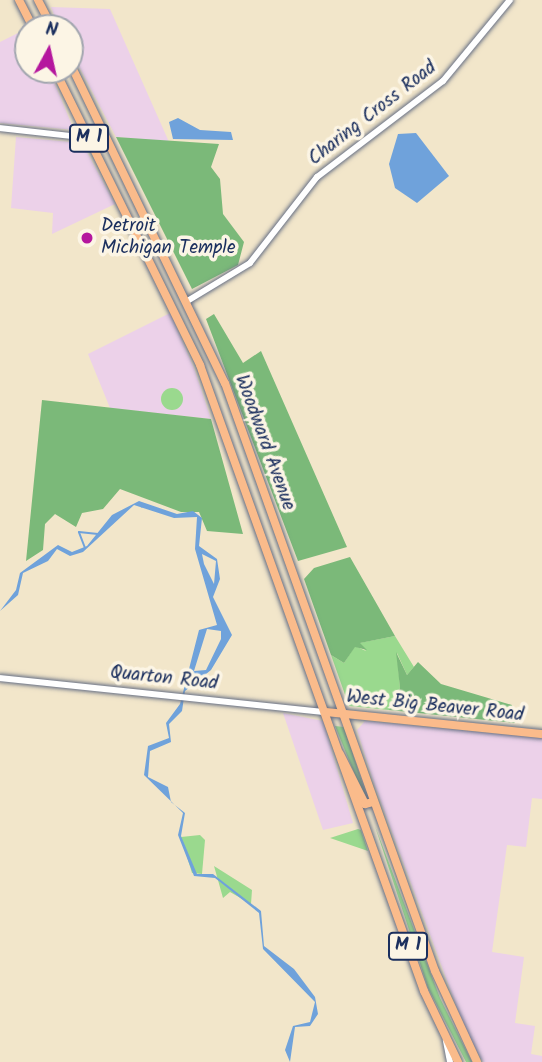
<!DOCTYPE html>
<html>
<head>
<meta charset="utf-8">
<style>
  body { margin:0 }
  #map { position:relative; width:542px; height:1062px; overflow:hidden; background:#f2e6ca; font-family:Kalam,sans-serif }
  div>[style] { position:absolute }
  .built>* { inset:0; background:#ecd1e9 }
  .green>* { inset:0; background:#9ad98e }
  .round { border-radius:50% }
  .forest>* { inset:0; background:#7bb979 }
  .water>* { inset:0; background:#6fa2db }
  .stream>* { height:2px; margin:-1px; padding:0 1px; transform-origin:1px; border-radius:1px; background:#6fa2db }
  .roads { filter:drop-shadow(0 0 2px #666f84) drop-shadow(0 0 2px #666f84) }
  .minor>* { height:6px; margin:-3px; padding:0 3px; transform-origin:3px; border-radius:3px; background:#fff }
  .major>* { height:8px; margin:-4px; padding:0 4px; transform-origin:4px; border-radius:4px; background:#fabb8b }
  .dots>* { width:19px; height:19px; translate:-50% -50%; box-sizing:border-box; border:4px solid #fcf5e5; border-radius:50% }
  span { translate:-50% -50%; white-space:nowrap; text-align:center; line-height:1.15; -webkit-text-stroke:7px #fcf5e5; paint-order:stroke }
  .shield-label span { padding:2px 5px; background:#fcf5e5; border:2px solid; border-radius:5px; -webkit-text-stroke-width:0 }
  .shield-label { font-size:18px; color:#1b2f5e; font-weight:700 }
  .street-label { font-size:19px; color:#1b2f5e }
  .poi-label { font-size:19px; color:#1b2f5e }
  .left { translate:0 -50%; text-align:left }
  .north { position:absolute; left:14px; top:14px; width:70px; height:70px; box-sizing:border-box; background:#fcf5e5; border:2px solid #a2a6af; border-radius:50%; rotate:8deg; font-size:19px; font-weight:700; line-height:28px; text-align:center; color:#1b2f5e }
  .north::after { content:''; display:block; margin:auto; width:24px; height:32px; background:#b5179e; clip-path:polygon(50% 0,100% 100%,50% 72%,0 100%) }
</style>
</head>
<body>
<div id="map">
  <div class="built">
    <div style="clip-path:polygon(51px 7px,110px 9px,169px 142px,116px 137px,70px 49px,70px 28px,59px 28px)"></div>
    <div style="clip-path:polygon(28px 28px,28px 70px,49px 70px,74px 130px,0 123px,0 42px)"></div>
    <div style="clip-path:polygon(16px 137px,82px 143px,115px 204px,52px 234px,53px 213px,11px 208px)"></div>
    <div style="clip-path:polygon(170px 313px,194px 368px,211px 419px,110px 408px,88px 354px)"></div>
    <div style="clip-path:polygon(283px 713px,323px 721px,353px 823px,323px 830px)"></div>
    <div style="clip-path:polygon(365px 721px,542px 738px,542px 799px,532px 798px,526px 847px,507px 845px,492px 952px,524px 957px,515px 1023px,535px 1026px,531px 1054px,542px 1056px,542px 1062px,483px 1062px,466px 1032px,374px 783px,357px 730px)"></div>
  </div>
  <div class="green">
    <div class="round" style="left:161px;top:388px;width:22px;height:22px"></div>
    <div style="clip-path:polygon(395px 636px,414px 667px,407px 675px,397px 653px,400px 688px,389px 710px,349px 706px,331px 655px,344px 663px,355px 646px,366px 651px,359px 643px)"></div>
    <div style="clip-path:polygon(335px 726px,344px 727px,368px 800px,364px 797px)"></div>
    <div style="clip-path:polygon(375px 826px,440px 998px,472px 1062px,466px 1062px,428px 988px)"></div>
    <div style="clip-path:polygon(361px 830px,368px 851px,330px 838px,358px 829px)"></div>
    <div style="clip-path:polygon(200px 835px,205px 840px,202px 874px,192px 873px,181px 837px)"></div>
    <div style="clip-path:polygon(214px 866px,252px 890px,251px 904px,230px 892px,223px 898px)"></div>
  </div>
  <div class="forest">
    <div style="clip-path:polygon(116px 137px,219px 144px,211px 167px,220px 179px,223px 214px,244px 242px,238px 265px,192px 289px)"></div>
    <div style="clip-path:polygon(214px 314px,243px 363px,261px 351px,347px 547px,298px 561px,206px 319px)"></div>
    <div style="clip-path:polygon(42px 400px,211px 419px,243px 534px,207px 531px,199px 512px,181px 512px,120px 489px,103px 509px,82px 513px,76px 527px,55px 514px,45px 524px,43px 550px,26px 561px)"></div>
    <div style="clip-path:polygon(350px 557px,395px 636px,360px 643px,367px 650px,355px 647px,344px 663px,331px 655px,304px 579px,314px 568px)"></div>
    <div style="clip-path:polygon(396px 652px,407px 675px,418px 662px,441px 684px,512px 705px,515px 723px,389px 710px,400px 688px)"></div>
  </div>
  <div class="water">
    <div style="clip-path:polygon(178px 118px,200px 130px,231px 132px,233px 140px,173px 139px,169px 122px)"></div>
    <div style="clip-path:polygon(416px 133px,449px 176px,417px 203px,395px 188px,389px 164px,398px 134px)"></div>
    <div style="clip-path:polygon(evenodd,139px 501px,177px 514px,193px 511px,202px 518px,199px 546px,217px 559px,220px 579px,213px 597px,232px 635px,211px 670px,185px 691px,182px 711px,169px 724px,171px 742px,150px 751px,148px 777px,168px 787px,171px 802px,185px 813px,181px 836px,197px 874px,213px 874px,261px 911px,264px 946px,294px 969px,315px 997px,318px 1014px,310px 1026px,295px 1027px,290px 1062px,285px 1050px,293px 1026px,310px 1022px,315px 1002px,263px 949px,259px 913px,215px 878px,194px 876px,178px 835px,183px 813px,144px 775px,148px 746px,169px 738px,166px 723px,180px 704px,199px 630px,217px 625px,195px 549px,197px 517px,174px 518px,134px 505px,83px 552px,70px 556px,57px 549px,48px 561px,23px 573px,18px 595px,0 611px,16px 590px,20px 573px,58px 545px,72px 552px,87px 546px,112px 515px,139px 501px,202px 554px,216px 561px,214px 584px,204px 564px,202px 554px,139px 501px,207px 629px,221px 631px,221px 639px,206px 670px,194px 671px,207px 629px)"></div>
  </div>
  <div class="stream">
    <div style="left:85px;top:548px;width:17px;rotate:-111deg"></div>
    <div style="left:79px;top:532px;width:19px;rotate:6deg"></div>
  </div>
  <div class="roads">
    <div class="minor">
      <div style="left:0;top:128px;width:90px;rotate:6.4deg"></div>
      <div style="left:189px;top:300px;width:71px;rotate:-31.2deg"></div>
      <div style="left:250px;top:263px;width:109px;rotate:-52.1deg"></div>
      <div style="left:317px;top:177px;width:158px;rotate:-37.3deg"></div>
      <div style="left:443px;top:81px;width:105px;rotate:-50.4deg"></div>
      <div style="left:0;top:678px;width:327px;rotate:6deg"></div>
      <div style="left:446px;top:1041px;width:21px;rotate:79deg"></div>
    </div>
    <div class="major">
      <div style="left:19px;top:0;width:31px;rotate:63deg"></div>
      <div style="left:38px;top:0;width:31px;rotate:63deg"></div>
      <div style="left:70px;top:63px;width:356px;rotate:64.2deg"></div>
      <div style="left:225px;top:383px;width:624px;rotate:70.35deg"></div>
      <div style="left:435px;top:971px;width:100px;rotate:65.2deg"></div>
      <div style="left:55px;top:70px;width:329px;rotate:63.8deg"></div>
      <div style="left:200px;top:365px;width:665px;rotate:70.31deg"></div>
      <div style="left:424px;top:991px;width:79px;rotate:64.4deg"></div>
      <div style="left:325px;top:712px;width:218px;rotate:5.8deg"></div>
      <div style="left:340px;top:754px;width:56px;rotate:63.4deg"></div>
      <div style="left:365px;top:804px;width:9px;rotate:-13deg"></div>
    </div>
  </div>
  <div class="dots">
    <div style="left:87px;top:238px;background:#b5179e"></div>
  </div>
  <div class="shield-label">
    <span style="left:89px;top:138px">M 1</span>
    <span style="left:408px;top:946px">M 1</span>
  </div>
  <div class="street-label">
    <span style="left:373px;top:114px;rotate:-38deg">Charing Cross Road</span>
    <span style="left:264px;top:443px;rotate:70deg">Woodward Avenue</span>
    <span style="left:164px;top:679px;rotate:6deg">Quarton Road</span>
    <span style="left:435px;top:707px;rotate:6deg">West Big Beaver Road</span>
  </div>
  <div class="poi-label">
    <span class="left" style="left:101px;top:238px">Detroit<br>Michigan Temple</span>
  </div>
  <div class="north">N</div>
</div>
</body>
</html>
